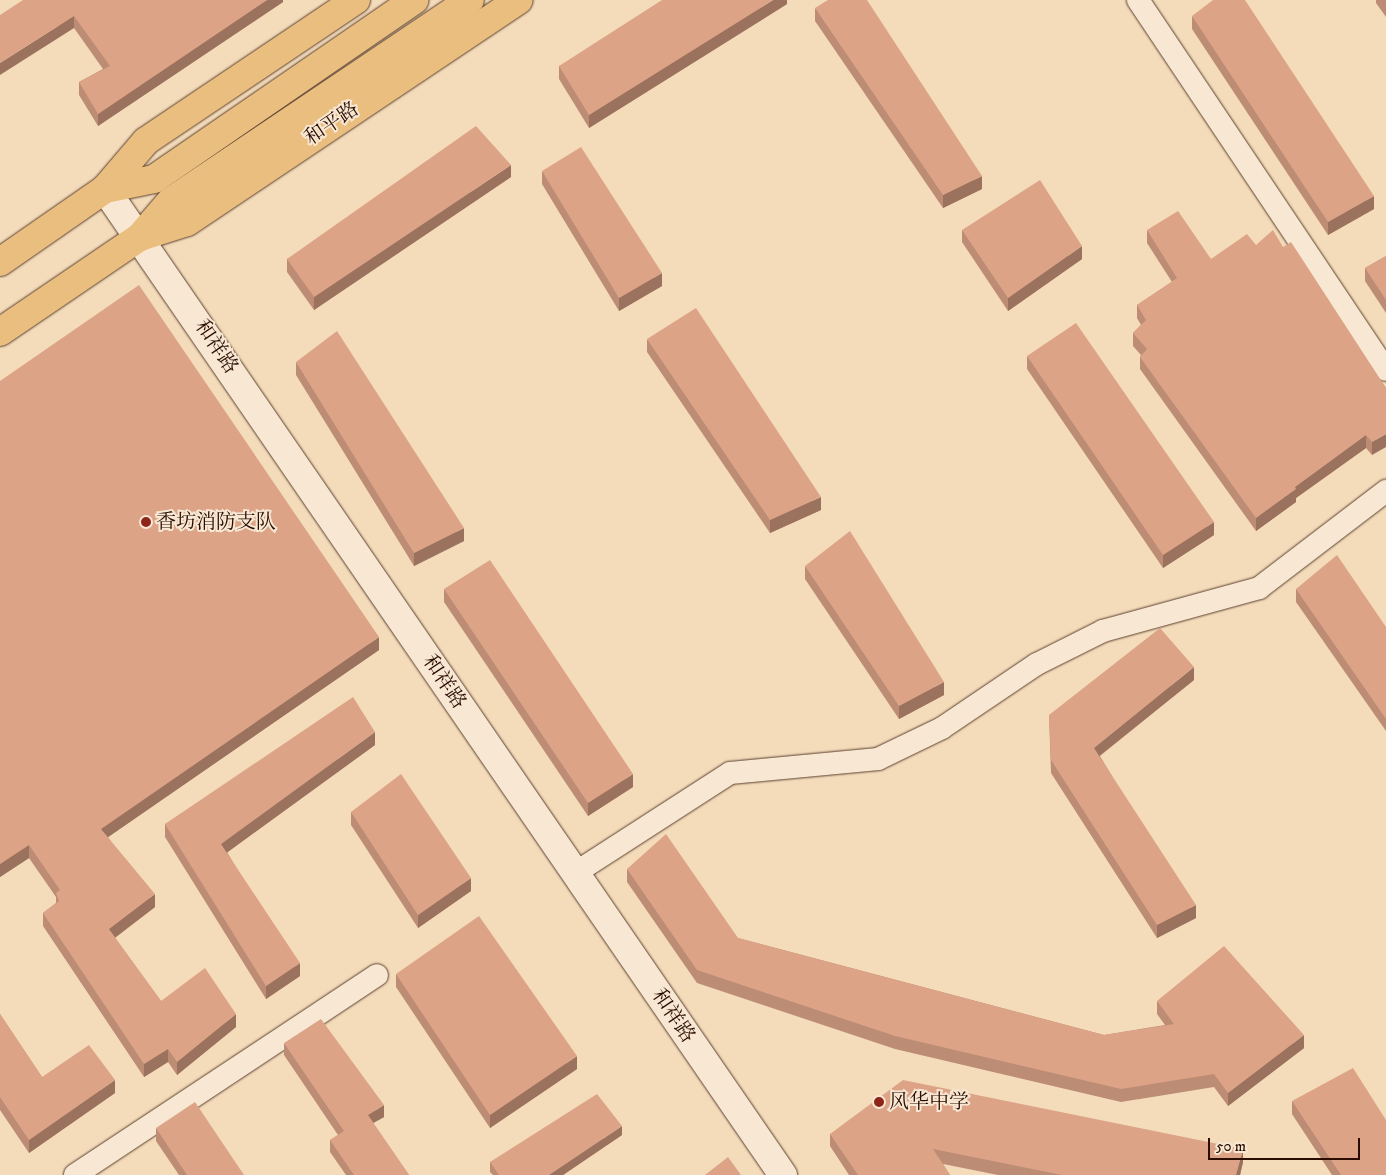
<!DOCTYPE html>
<html>
<head>
<meta charset="utf-8">
<style>
  body { margin:0 }
  #map { position:relative; width:1386px; height:1175px; overflow:hidden; background:#f4dcbb; font-family:"IM FELL DW Pica","Noto Serif SC",serif }
  div>[style] { position:absolute }
  .roads { filter:drop-shadow(0 0 1px #5c402f) drop-shadow(0 0 1px #5c402f) }
  .street>* { height:22px; margin:-11px; padding:0 11px; transform-origin:11px; border-radius:11px; background:#f8e8d3 }
  .secondary>* { height:28px; margin:-14px; padding:0 14px; transform-origin:14px; border-radius:14px; background:#f8e8d3 }
  .primary>* { height:28px; margin:-14px; padding:0 14px; transform-origin:14px; border-radius:14px; background:#eabe7e }
  .wall>* { inset:0; background:#bd8c74 }
  .shaded-wall>* { inset:0; background:#9a725e }
  .building>* { inset:0; background:#dca387 }
  .dots>* { width:14px; height:14px; translate:-50% -50%; box-sizing:border-box; border:2px solid #f8e8d3; border-radius:50% }
  span { translate:-50% -50%; white-space:nowrap; text-align:center; line-height:1.15; -webkit-text-stroke:4px #f8e8d3; paint-order:stroke }
  .street-label { font-size:20px; color:#2a0c00 }
  .poi-label { font-size:20px; color:#2a0c00 }
  .left { translate:0 -50%; text-align:left }
  .scale { position:absolute; left:1208px; top:1138px; width:152px; height:22px; box-sizing:border-box; border:2px solid #2a0c00; border-top:0; padding-left:6px; font-size:15px; line-height:18px; white-space:nowrap; color:#2a0c00; -webkit-text-stroke:4px #f8e8d3; paint-order:stroke }
</style>
</head>
<body>
<div id="map">
  <div class="roads">
    <div class="street">
      <div style="left:1138px;top:0;width:445px;rotate:56.2deg"></div>
      <div style="left:575px;top:873px;width:184px;rotate:-32.8deg"></div>
      <div style="left:730px;top:773px;width:149px;rotate:-5.4deg"></div>
      <div style="left:878px;top:759px;width:71px;rotate:-25.8deg"></div>
      <div style="left:942px;top:728px;width:115px;rotate:-34deg"></div>
      <div style="left:1037px;top:664px;width:74px;rotate:-26.6deg"></div>
      <div style="left:1103px;top:631px;width:162px;rotate:-15.4deg"></div>
      <div style="left:1259px;top:588px;width:160px;rotate:-37.4deg"></div>
      <div style="left:75px;top:1175px;width:362px;rotate:-33.5deg"></div>
    </div>
    <div class="secondary">
      <div style="left:105px;top:189px;width:1197px;rotate:55.49deg"></div>
    </div>
    <div class="primary">
      <div style="left:105px;top:189px;width:63px;rotate:-49.5deg"></div>
      <div style="left:146px;top:141px;width:253px;rotate:-33.9deg"></div>
      <div style="left:140px;top:237px;width:49px;rotate:-17.7deg"></div>
      <div style="left:187px;top:222px;width:399px;rotate:-33.8deg"></div>
      <div style="left:0;top:262px;width:128px;rotate:-34.8deg"></div>
      <div style="left:105px;top:189px;width:50px;rotate:-11.5deg"></div>
      <div style="left:154px;top:179px;width:316px;rotate:-34.5deg"></div>
      <div style="left:0;top:332px;width:169px;rotate:-34.2deg"></div>
      <div style="left:140px;top:237px;width:48px;rotate:-49.3deg"></div>
      <div style="left:171px;top:201px;width:360px;rotate:-33.9deg"></div>
    </div>
  </div>
  <div class="wall">
    <div style="clip-path:polygon(283px 0,283px 2px,98px 126px,79px 95px,79px 82px,103px 69px,74px 28px,0 15px)"></div>
    <div style="clip-path:polygon(787px 0,787px 4px,589px 128px,559px 79px,559px 66px)"></div>
    <div style="clip-path:polygon(1376px 0,1386px 0,1386px 17px,1376px 3px)"></div>
    <div style="clip-path:polygon(815px 8px,982px 189px,943px 208px,815px 21px)"></div>
    <div style="clip-path:polygon(1192px 16px,1374px 209px,1328px 235px,1192px 29px)"></div>
    <div style="clip-path:polygon(542px 171px,662px 286px,619px 311px,542px 184px)"></div>
    <div style="clip-path:polygon(511px 177px,314px 310px,287px 272px,287px 259px)"></div>
    <div style="clip-path:polygon(962px 230px,1082px 259px,1008px 311px,962px 242px)"></div>
    <div style="clip-path:polygon(1147px 230px,1211px 259px,1256px 245px,1283px 247px,1386px 388px,1372px 455px,1366px 448px,1296px 498px,1296px 502px,1256px 531px,1140px 369px,1140px 357px,1141px 355px,1133px 346px,1133px 333px,1141px 325px,1137px 318px,1137px 305px,1172px 282px,1147px 243px)"></div>
    <div style="clip-path:polygon(1386px 256px,1386px 313px,1365px 281px,1365px 268px)"></div>
    <div style="clip-path:polygon(647px 339px,821px 510px,770px 533px,647px 352px)"></div>
    <div style="clip-path:polygon(1027px 356px,1214px 535px,1163px 568px,1027px 369px)"></div>
    <div style="clip-path:polygon(296px 362px,464px 541px,414px 566px,296px 375px)"></div>
    <div style="clip-path:polygon(0 381px,379px 650px,108px 837px,155px 907px,115px 938px,161px 1001px,236px 1027px,177px 1075px,168px 1062px,144px 1077px,43px 926px,43px 913px,56px 903px,56px 897px,29px 858px,0 877px)"></div>
    <div style="clip-path:polygon(805px 566px,944px 695px,899px 719px,805px 579px)"></div>
    <div style="clip-path:polygon(444px 589px,633px 787px,588px 816px,444px 602px)"></div>
    <div style="clip-path:polygon(1296px 589px,1386px 627px,1386px 731px,1296px 602px)"></div>
    <div style="clip-path:polygon(1194px 680px,1100px 756px,1196px 918px,1157px 938px,1051px 773px,1049px 715px)"></div>
    <div style="clip-path:polygon(375px 745px,227px 852px,300px 976px,266px 999px,165px 837px,165px 824px)"></div>
    <div style="clip-path:polygon(351px 812px,471px 891px,418px 928px,351px 825px)"></div>
    <div style="clip-path:polygon(627px 869px,738px 938px,1104px 1035px,1165px 1025px,1157px 1014px,1157px 1001px,1304px 1048px,1228px 1106px,1214px 1087px,1121px 1102px,895px 1049px,697px 983px,627px 882px)"></div>
    <div style="clip-path:polygon(396px 974px,577px 1069px,490px 1128px,396px 987px)"></div>
    <div style="clip-path:polygon(0 1014px,42px 1077px,115px 1093px,29px 1153px,0 1110px)"></div>
    <div style="clip-path:polygon(284px 1043px,384px 1117px,373px 1123px,409px 1175px,346px 1175px,330px 1152px,330px 1140px,338px 1135px,284px 1055px)"></div>
    <div style="clip-path:polygon(1292px 1101px,1386px 1175px,1332px 1175px,1292px 1114px)"></div>
    <div style="clip-path:polygon(156px 1128px,244px 1175px,179px 1175px,156px 1141px)"></div>
    <div style="clip-path:polygon(830px 1134px,1243px 1162px,1240px 1175px,998px 1175px,943px 1164px,950px 1175px,849px 1175px,830px 1146px)"></div>
    <div style="clip-path:polygon(622px 1135px,563px 1175px,493px 1175px,490px 1172px,490px 1162px)"></div>
  </div>
  <div class="shaded-wall">
    <div style="clip-path:polygon(267px 0,283px 0,283px 2px,98px 126px,98px 114px)"></div>
    <div style="clip-path:polygon(773px 0,787px 0,787px 4px,589px 128px,589px 115px)"></div>
    <div style="clip-path:polygon(74px 16px,74px 28px,0 75px,0 63px)"></div>
    <div style="clip-path:polygon(511px 165px,511px 177px,314px 310px,314px 297px)"></div>
    <div style="clip-path:polygon(982px 176px,982px 189px,943px 208px,943px 195px)"></div>
    <div style="clip-path:polygon(1374px 196px,1374px 209px,1328px 235px,1328px 222px)"></div>
    <div style="clip-path:polygon(1082px 246px,1082px 259px,1008px 311px,1008px 298px)"></div>
    <div style="clip-path:polygon(662px 273px,662px 286px,619px 311px,619px 298px)"></div>
    <div style="clip-path:polygon(1386px 434px,1386px 447px,1372px 455px,1372px 442px)"></div>
    <div style="clip-path:polygon(1366px 435px,1366px 448px,1296px 498px,1296px 502px,1256px 531px,1256px 518px,1295px 487px)"></div>
    <div style="clip-path:polygon(821px 497px,821px 510px,770px 533px,770px 520px)"></div>
    <div style="clip-path:polygon(1214px 522px,1214px 535px,1163px 568px,1163px 555px)"></div>
    <div style="clip-path:polygon(464px 528px,464px 541px,414px 566px,414px 553px)"></div>
    <div style="clip-path:polygon(379px 637px,379px 650px,101px 842px,101px 829px)"></div>
    <div style="clip-path:polygon(1194px 667px,1194px 680px,1094px 760px,1094px 748px)"></div>
    <div style="clip-path:polygon(944px 682px,944px 695px,899px 719px,899px 706px)"></div>
    <div style="clip-path:polygon(375px 732px,375px 745px,221px 857px,221px 844px)"></div>
    <div style="clip-path:polygon(633px 774px,633px 787px,588px 816px,588px 803px)"></div>
    <div style="clip-path:polygon(29px 845px,29px 858px,0 877px,0 864px)"></div>
    <div style="clip-path:polygon(471px 878px,471px 891px,418px 928px,418px 915px)"></div>
    <div style="clip-path:polygon(155px 894px,155px 907px,109px 942px,109px 929px)"></div>
    <div style="clip-path:polygon(1196px 905px,1196px 918px,1157px 938px,1157px 925px)"></div>
    <div style="clip-path:polygon(300px 963px,300px 976px,266px 999px,266px 986px)"></div>
    <div style="clip-path:polygon(236px 1014px,236px 1027px,177px 1075px,177px 1062px)"></div>
    <div style="clip-path:polygon(1304px 1035px,1304px 1048px,1228px 1106px,1228px 1093px)"></div>
    <div style="clip-path:polygon(168px 1049px,168px 1062px,144px 1077px,144px 1064px)"></div>
    <div style="clip-path:polygon(577px 1056px,577px 1069px,490px 1128px,490px 1115px)"></div>
    <div style="clip-path:polygon(115px 1080px,115px 1093px,29px 1153px,29px 1140px)"></div>
    <div style="clip-path:polygon(384px 1105px,384px 1117px,368px 1126px,368px 1115px)"></div>
    <div style="clip-path:polygon(622px 1126px,622px 1135px,563px 1175px,549px 1175px)"></div>
    <div style="clip-path:polygon(1243px 1149px,1243px 1162px,1240px 1175px,1236px 1175px)"></div>
  </div>
  <div class="building">
    <div style="clip-path:polygon(23px 0,267px 0,98px 114px,79px 82px,110px 66px,74px 16px,0 63px,0 15px)"></div>
    <div style="clip-path:polygon(662px 0,773px 0,589px 115px,559px 66px)"></div>
    <div style="clip-path:polygon(828px 0,867px 0,982px 176px,943px 195px,815px 8px)"></div>
    <div style="clip-path:polygon(1213px 0,1245px 0,1374px 196px,1328px 222px,1192px 16px)"></div>
    <div style="clip-path:polygon(476px 126px,511px 165px,314px 297px,287px 259px)"></div>
    <div style="clip-path:polygon(581px 147px,662px 273px,619px 298px,542px 171px)"></div>
    <div style="clip-path:polygon(1040px 180px,1082px 246px,1008px 298px,962px 230px)"></div>
    <div style="clip-path:polygon(1178px 211px,1211px 259px,1247px 234px,1256px 245px,1273px 230px,1283px 247px,1291px 242px,1386px 388px,1386px 434px,1372px 442px,1366px 435px,1295px 487px,1296px 489px,1256px 518px,1140px 357px,1147px 349px,1133px 333px,1146px 320px,1137px 305px,1177px 278px,1147px 230px)"></div>
    <div style="clip-path:polygon(1386px 256px,1386px 300px,1365px 268px)"></div>
    <div style="clip-path:polygon(139px 285px,379px 637px,101px 829px,155px 894px,109px 929px,161px 1001px,205px 968px,236px 1014px,177px 1062px,168px 1049px,144px 1064px,43px 913px,59px 901px,56px 893px,60px 890px,29px 845px,0 864px,0 381px)"></div>
    <div style="clip-path:polygon(696px 308px,821px 497px,770px 520px,647px 339px)"></div>
    <div style="clip-path:polygon(1076px 323px,1214px 522px,1163px 555px,1027px 356px)"></div>
    <div style="clip-path:polygon(337px 331px,464px 528px,414px 553px,296px 362px)"></div>
    <div style="clip-path:polygon(850px 531px,944px 682px,899px 706px,805px 566px)"></div>
    <div style="clip-path:polygon(1337px 555px,1386px 627px,1386px 719px,1296px 589px)"></div>
    <div style="clip-path:polygon(490px 560px,633px 774px,588px 803px,444px 589px)"></div>
    <div style="clip-path:polygon(1160px 628px,1194px 667px,1094px 748px,1196px 905px,1157px 925px,1051px 760px,1049px 715px)"></div>
    <div style="clip-path:polygon(353px 697px,375px 732px,221px 844px,300px 963px,266px 986px,165px 824px)"></div>
    <div style="clip-path:polygon(401px 774px,471px 878px,418px 915px,351px 812px)"></div>
    <div style="clip-path:polygon(666px 834px,738px 938px,1104px 1035px,1174px 1024px,1157px 1001px,1224px 946px,1304px 1035px,1228px 1093px,1214px 1074px,1121px 1089px,895px 1036px,697px 970px,627px 869px)"></div>
    <div style="clip-path:polygon(479px 916px,577px 1056px,490px 1115px,396px 974px)"></div>
    <div style="clip-path:polygon(0 1014px,42px 1077px,89px 1045px,115px 1080px,29px 1140px,0 1097px)"></div>
    <div style="clip-path:polygon(321px 1019px,384px 1105px,368px 1115px,409px 1175px,354px 1175px,330px 1140px,344px 1131px,284px 1043px)"></div>
    <div style="clip-path:polygon(1353px 1068px,1386px 1120px,1386px 1175px,1341px 1175px,1292px 1101px)"></div>
    <div style="clip-path:polygon(903px 1080px,1243px 1149px,1236px 1175px,1062px 1175px,933px 1149px,950px 1175px,858px 1175px,830px 1134px)"></div>
    <div style="clip-path:polygon(597px 1094px,622px 1126px,549px 1175px,499px 1175px,490px 1162px)"></div>
    <div style="clip-path:polygon(195px 1102px,244px 1175px,187px 1175px,156px 1128px)"></div>
    <div style="clip-path:polygon(728px 1157px,741px 1175px,705px 1175px)"></div>
  </div>
  <div class="dots">
    <div style="left:146px;top:522px;background:#8f2418"></div>
    <div style="left:879px;top:1102px;background:#8f2418"></div>
  </div>
  <div class="street-label">
    <span style="left:332px;top:124px;rotate:-34deg">和平路</span>
    <span style="left:216px;top:347px;rotate:56deg">和祥路</span>
    <span style="left:444px;top:682px;rotate:56deg">和祥路</span>
    <span style="left:673px;top:1016px;rotate:56deg">和祥路</span>
  </div>
  <div class="poi-label">
    <span class="left" style="left:156px;top:522px">香坊消防支队</span>
    <span class="left" style="left:889px;top:1102px">风华中学</span>
  </div>
  <div class="scale">50 m</div>
</div>
</body>
</html>
